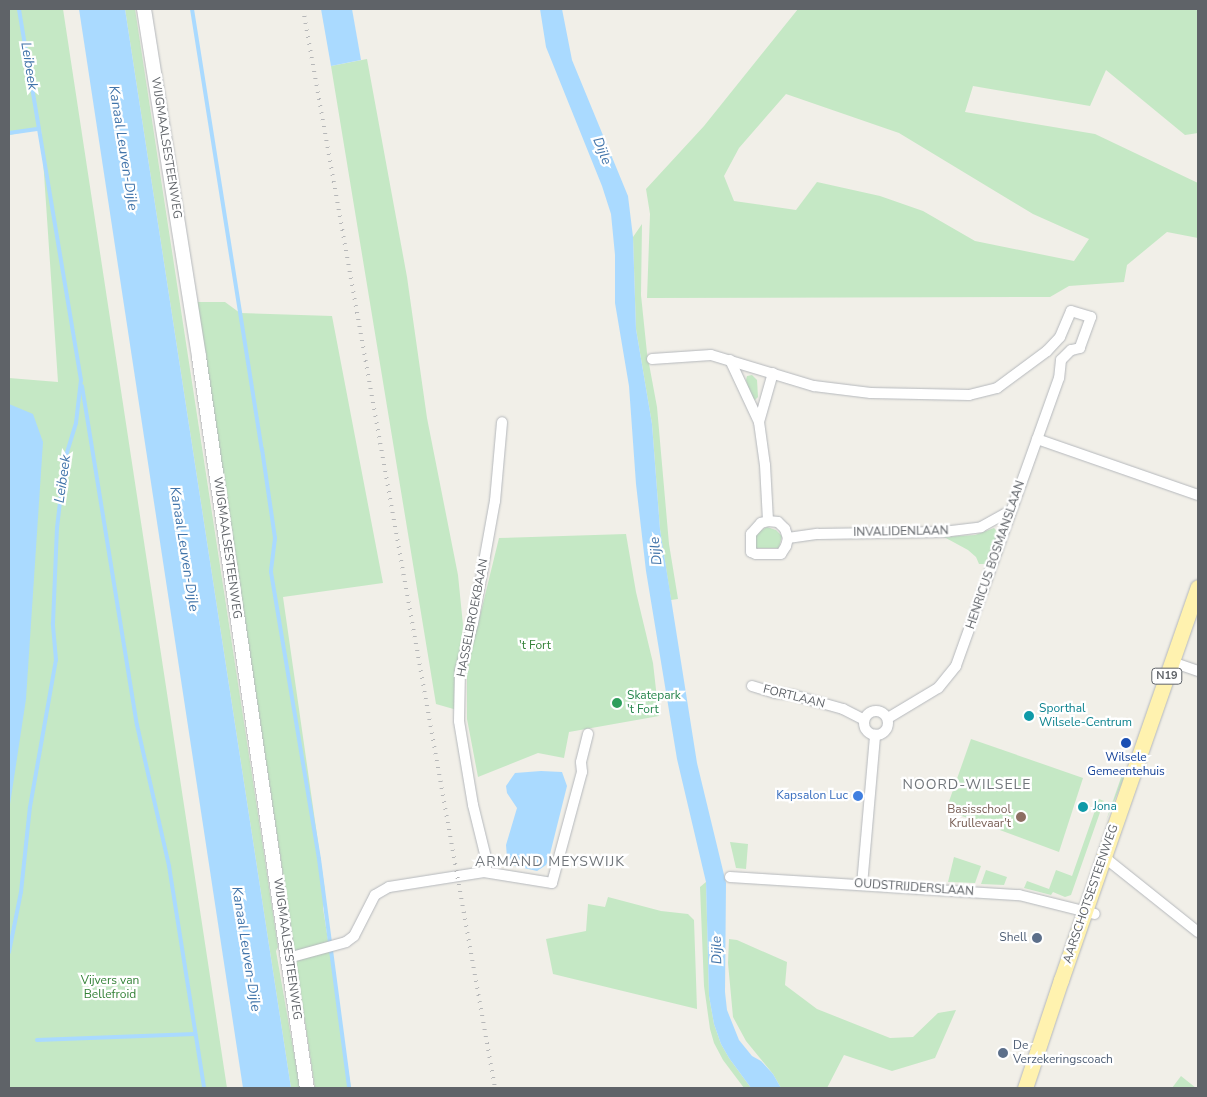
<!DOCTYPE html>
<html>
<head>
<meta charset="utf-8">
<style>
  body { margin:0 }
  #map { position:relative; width:1207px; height:1097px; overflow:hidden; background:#f1efe8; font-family:"Nunito Sans",sans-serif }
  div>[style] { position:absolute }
  .green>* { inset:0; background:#c5e8c5 }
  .water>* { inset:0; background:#aadaff }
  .stream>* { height:4px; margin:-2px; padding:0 2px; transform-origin:2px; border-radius:2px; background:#aadaff }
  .roads { filter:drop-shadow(0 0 1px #b5b8bc) drop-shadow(0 0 1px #b5b8bc) }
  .street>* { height:10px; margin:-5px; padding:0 5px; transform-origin:5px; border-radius:5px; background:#fff }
  .street>.ring { margin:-5px; padding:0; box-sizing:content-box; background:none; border:10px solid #fff; border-radius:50% }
  .secondary>* { height:14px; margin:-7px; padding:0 7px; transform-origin:7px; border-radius:7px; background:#fff }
  .primary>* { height:15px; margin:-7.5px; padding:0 7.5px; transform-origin:7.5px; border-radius:7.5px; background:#fff2af }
  .rail>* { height:4px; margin-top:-2px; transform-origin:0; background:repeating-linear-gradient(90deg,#b6b7b8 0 1px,transparent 0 7px) }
  .dots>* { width:14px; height:14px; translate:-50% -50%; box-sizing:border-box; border:2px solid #fff; border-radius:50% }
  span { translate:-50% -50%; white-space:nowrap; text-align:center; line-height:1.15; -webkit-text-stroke:4.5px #fff; paint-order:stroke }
  .shield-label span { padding:1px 4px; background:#fff; border:1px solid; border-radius:4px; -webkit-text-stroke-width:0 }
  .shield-label { font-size:11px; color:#5f6368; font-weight:700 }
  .street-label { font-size:12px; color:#5f6368 }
  .park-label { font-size:12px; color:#348238 }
  .leisure-label { font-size:12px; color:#27864d }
  .left { translate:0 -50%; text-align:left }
  .culture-label { font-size:12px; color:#0d838f }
  .transit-label { font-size:12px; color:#164399 }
  .shop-label { font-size:12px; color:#366cbe }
  .right { translate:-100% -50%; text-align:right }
  .education-label { font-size:12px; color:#785e54 }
  .service-label { font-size:12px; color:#4e5e75 }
  .water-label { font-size:14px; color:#4174aa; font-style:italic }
  .neighbourhood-label { font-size:14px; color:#70757a; letter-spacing:1px }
  .frame { position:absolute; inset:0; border:10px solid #5f6368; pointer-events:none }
</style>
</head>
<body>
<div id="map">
  <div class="green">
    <div style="clip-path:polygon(9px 9px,63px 9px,227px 1088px,9px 1088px,9px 378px,58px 382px,41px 129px,9px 135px)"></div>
    <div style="clip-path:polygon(125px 9px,135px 9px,263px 847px,278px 947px,276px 951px,300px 1088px,291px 1088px)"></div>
    <div style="clip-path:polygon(evenodd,798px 9px,1198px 9px,1198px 133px,1185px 135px,1106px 70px,1090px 106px,973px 86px,965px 112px,1095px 134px,1198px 183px,1198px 238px,1167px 232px,1127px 265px,1124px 282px,1069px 286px,1050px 297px,647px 298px,650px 214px,646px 189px,704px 126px,798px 9px,786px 94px,899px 133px,1033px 214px,1089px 239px,1074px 261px,975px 241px,923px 211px,880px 196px,817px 182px,796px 210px,734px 201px,724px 176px,739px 148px,786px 94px)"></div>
    <div style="clip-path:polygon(367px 59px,407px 277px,427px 418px,458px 575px,463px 625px,457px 710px,436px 704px,331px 66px)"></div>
    <div style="clip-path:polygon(642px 224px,641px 295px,647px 353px,657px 407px,669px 544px,678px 599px,671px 600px,660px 529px,652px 424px,636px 329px,633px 237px)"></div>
    <div style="clip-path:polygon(197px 302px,225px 302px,240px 313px,332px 316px,383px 583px,283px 597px,325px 891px,323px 908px,351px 1088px,315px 1088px)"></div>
    <div style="clip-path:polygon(752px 375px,757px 380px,758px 397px,755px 400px,751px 397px,746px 380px,747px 376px)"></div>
    <div style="clip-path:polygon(767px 527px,776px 530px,782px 536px,779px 548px,755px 548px,754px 539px,758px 532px)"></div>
    <div style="clip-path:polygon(994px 528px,999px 533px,989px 560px,985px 564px,979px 564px,976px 557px,968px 550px,944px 537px,975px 535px)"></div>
    <div style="clip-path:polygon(626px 534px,636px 592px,653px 663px,659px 716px,569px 732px,564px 758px,538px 753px,478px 777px,467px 719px,467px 669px,499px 538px)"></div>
    <div style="clip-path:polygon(971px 739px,1083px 778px,1059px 852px,946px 810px)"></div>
    <div style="clip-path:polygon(1123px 772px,1126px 773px,1106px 821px)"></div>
    <div style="clip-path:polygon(1099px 799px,1104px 801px,1071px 895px,1065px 897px,1053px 892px,1051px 895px,1024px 888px,1027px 881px,1049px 889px,1056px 870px,1072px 876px)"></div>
    <div style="clip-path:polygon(730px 842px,748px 844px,746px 869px,736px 868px)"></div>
    <div style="clip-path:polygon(954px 857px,981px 866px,975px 883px,948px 882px)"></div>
    <div style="clip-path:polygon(986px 870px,1007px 877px,1004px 885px,981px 884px)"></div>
    <div style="clip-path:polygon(706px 882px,709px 996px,714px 1024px,721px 1044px,729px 1058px,751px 1088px,744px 1088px,723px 1060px,714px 1043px,710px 1029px,704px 986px,700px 887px)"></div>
    <div style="clip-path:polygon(608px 897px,661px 911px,688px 914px,694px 920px,697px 1009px,553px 974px,546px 939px,586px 931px,588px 904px,605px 907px)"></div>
    <div style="clip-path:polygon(729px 939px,737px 940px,787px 962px,785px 985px,817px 1009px,890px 1038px,913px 1037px,938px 1013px,956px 1010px,935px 1058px,892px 1071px,844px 1055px,827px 1088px,781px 1088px,773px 1074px,746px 1041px,733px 1017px,728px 963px)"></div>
    <div style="clip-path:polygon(1181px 1076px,1196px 1088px,1172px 1088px)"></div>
  </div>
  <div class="water">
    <div style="clip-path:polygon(79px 9px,125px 9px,291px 1088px,243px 1088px)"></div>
    <div style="clip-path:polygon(321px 9px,352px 9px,361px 60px,331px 66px)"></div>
    <div style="clip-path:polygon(540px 9px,562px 9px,572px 60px,628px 196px,633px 237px,636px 329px,652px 424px,660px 529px,697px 763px,726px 883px,725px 992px,727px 1010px,739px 1040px,752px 1056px,761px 1061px,773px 1074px,781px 1088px,751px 1088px,729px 1058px,721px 1044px,714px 1024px,709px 996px,706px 882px,677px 759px,646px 571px,636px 484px,629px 386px,615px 303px,615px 255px,611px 214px,602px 186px,546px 47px)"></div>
    <div style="clip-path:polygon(9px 404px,33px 414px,43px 442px,26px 699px,9px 811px)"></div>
    <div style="clip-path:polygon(541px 771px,562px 772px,567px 786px,549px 858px,546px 865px,537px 871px,515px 866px,507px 858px,506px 845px,517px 808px,507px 793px,506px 786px,515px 773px)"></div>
  </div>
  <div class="stream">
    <div style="left:192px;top:9px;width:446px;rotate:81deg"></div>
    <div style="left:262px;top:449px;width:90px;rotate:81.7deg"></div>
    <div style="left:275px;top:538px;width:34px;rotate:97deg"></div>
    <div style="left:271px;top:572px;width:291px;rotate:80.5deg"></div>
    <div style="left:319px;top:859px;width:231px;rotate:82.5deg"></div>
    <div style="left:9px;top:133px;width:30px;rotate:-8deg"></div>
    <div style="left:82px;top:386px;width:343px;rotate:80.8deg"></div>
    <div style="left:137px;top:725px;width:145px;rotate:77.2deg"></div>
    <div style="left:169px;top:866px;width:225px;rotate:81deg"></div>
    <div style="left:9px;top:952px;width:61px;rotate:-78.7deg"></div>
    <div style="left:21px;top:892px;width:85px;rotate:-84deg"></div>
    <div style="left:30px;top:807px;width:149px;rotate:-80deg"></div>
    <div style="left:56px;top:660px;width:37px;rotate:-95deg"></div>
    <div style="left:53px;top:623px;width:95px;rotate:-87.6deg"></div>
    <div style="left:57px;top:528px;width:69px;rotate:-83.4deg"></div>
    <div style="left:65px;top:459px;width:38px;rotate:-73deg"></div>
    <div style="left:76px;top:423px;width:43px;rotate:-83.4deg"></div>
    <div style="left:81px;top:380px;width:376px;rotate:-99.5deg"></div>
    <div style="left:37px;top:1040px;width:158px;rotate:-2.2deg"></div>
  </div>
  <div class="roads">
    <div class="street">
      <div style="left:652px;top:359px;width:59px;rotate:-3.9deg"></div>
      <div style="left:711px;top:355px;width:108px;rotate:16.8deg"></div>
      <div style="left:814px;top:386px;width:57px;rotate:7deg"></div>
      <div style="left:871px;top:393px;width:98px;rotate:1.2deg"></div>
      <div style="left:969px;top:395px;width:29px;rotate:-14deg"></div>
      <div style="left:997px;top:388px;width:62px;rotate:-36.5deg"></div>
      <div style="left:1047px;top:351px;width:19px;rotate:-47deg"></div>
      <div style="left:1060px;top:337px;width:28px;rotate:-67deg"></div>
      <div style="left:1071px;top:311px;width:21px;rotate:17deg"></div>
      <div style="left:1091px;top:317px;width:33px;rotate:110deg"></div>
      <div style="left:1080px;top:348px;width:9px;rotate:167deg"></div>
      <div style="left:1071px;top:350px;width:14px;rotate:135deg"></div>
      <div style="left:1061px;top:360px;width:18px;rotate:96deg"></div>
      <div style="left:1059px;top:378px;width:306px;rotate:109.7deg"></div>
      <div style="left:956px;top:666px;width:28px;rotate:129deg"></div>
      <div style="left:938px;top:688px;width:58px;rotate:149deg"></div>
      <div style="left:730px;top:360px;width:68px;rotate:64.9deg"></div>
      <div style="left:759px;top:422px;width:43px;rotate:82.1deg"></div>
      <div style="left:765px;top:465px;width:56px;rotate:86.9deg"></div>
      <div style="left:759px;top:422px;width:51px;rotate:-74.1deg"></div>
      <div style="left:1037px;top:439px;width:170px;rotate:19.2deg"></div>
      <div style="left:768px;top:521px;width:10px;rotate:6deg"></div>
      <div style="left:778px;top:522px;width:10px;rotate:45deg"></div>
      <div style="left:785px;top:529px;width:9px;rotate:72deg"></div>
      <div style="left:788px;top:538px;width:8px;rotate:104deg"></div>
      <div style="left:786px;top:546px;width:9px;rotate:122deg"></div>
      <div style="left:781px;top:554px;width:25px;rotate:180deg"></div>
      <div style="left:756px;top:554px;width:5px;rotate:-158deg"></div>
      <div style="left:751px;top:552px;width:18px;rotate:-90deg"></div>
      <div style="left:751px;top:534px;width:15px;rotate:-48deg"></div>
      <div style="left:761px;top:523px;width:7px;rotate:-16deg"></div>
      <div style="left:788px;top:538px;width:30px;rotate:-8deg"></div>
      <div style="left:818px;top:534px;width:125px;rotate:-0.9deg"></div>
      <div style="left:943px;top:532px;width:38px;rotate:-7deg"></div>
      <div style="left:981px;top:527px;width:33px;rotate:-29deg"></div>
      <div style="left:1172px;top:662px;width:28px;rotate:19deg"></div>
      <div style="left:752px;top:686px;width:24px;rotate:17deg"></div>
      <div style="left:775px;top:693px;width:18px;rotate:6deg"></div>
      <div style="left:793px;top:695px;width:52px;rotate:15.6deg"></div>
      <div style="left:843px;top:709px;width:22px;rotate:27deg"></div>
      <div class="ring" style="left:864px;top:711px;width:14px;height:14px"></div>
      <div style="left:1103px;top:859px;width:6px;rotate:18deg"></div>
      <div style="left:1109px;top:861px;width:114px;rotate:38.6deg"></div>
      <div style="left:484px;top:872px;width:10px;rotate:-73deg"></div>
      <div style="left:487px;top:862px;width:59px;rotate:-103.8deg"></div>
      <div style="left:473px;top:805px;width:85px;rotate:-99.5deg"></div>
      <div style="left:459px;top:721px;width:50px;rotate:-88.9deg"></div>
      <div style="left:460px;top:671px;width:50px;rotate:-74.8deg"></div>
      <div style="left:473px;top:623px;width:124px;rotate:-79.8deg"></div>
      <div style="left:495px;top:501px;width:79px;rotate:-84.9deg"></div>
      <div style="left:730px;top:877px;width:290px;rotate:3.6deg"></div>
      <div style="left:1019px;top:895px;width:78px;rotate:14deg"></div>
      <div style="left:862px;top:885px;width:151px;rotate:-85deg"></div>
      <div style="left:288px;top:958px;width:60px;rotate:-15.4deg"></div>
      <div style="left:346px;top:942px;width:10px;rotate:-37deg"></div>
      <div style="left:354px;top:936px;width:46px;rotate:-62.9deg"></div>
      <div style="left:375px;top:895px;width:16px;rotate:-30deg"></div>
      <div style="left:389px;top:887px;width:96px;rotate:-9deg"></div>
      <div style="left:484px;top:872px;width:69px;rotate:9.2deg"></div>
      <div style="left:552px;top:883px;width:115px;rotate:-74.9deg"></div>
      <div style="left:582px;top:772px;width:10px;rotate:-96deg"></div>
      <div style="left:581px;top:762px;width:29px;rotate:-76deg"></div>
    </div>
    <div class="secondary">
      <div style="left:144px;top:9px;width:352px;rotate:81deg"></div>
      <div style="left:199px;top:357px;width:739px;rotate:81.6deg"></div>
    </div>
    <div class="primary">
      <div style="left:1025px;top:1088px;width:114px;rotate:-71.6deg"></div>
      <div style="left:1061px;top:980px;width:416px;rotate:-70.8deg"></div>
    </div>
  </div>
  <div class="rail">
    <div style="left:303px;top:9px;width:1096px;rotate:79.91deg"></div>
  </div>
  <div class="dots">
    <div style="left:617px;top:703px;background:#2e9e5b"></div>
    <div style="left:1029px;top:716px;background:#0f9aa8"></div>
    <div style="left:1126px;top:743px;background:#1a4fb4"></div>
    <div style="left:858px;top:796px;background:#3f7fe0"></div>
    <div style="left:1083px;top:807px;background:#0f9aa8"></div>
    <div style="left:1021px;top:817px;background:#8d6e63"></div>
    <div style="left:1037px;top:938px;background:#5c6f8a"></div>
    <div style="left:1003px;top:1053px;background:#5c6f8a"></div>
  </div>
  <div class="shield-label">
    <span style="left:1167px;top:676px">N19</span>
  </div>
  <div class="street-label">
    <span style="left:166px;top:148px;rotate:81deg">WIJGMAALSESTEENWEG</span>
    <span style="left:901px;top:532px;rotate:-1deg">INVALIDENLAAN</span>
    <span style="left:227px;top:548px;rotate:82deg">WIJGMAALSESTEENWEG</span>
    <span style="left:996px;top:555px;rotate:-71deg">HENRICUS BOSMANSLAAN</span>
    <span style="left:473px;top:618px;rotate:-79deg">HASSELBROEKBAAN</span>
    <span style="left:794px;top:697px;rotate:14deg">FORTLAAN</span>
    <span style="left:914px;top:888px;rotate:4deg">OUDSTRIJDERSLAAN</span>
    <span style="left:1091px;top:894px;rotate:-71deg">AARSCHOTSESTEENWEG</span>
    <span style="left:287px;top:949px;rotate:82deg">WIJGMAALSESTEENWEG</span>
  </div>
  <div class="park-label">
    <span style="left:535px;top:646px">'t Fort</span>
    <span style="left:110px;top:988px">Vijvers van<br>Bellefroid</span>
  </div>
  <div class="leisure-label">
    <span class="left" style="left:627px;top:703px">Skatepark<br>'t Fort</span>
  </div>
  <div class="culture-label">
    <span class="left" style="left:1039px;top:716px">Sporthal<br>Wilsele-Centrum</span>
    <span class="left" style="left:1093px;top:807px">Jona</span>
  </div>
  <div class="transit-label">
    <span style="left:1126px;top:765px">Wilsele<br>Gemeentehuis</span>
  </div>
  <div class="shop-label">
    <span class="right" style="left:848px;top:796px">Kapsalon Luc</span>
  </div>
  <div class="education-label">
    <span class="right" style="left:1011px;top:817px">Basisschool<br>Krullevaar't</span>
  </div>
  <div class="service-label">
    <span class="right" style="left:1027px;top:938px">Shell</span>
    <span class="left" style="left:1013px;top:1053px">De<br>Verzekeringscoach</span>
  </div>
  <div class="water-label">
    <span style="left:29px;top:66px;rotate:81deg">Leibeek</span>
    <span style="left:123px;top:148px;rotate:81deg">Kanaal Leuven-Dijle</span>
    <span style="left:602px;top:151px;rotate:68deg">Dijle</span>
    <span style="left:63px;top:479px;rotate:-82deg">Leibeek</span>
    <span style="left:184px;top:549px;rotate:81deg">Kanaal Leuven-Dijle</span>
    <span style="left:656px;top:551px;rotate:-96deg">Dijle</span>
    <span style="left:246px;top:949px;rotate:81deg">Kanaal Leuven-Dijle</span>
    <span style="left:717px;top:950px;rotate:-91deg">Dijle</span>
  </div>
  <div class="neighbourhood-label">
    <span style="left:967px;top:785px">NOORD-WILSELE</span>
    <span style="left:550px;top:862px">ARMAND MEYSWIJK</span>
  </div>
  <div class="frame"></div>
</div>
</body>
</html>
